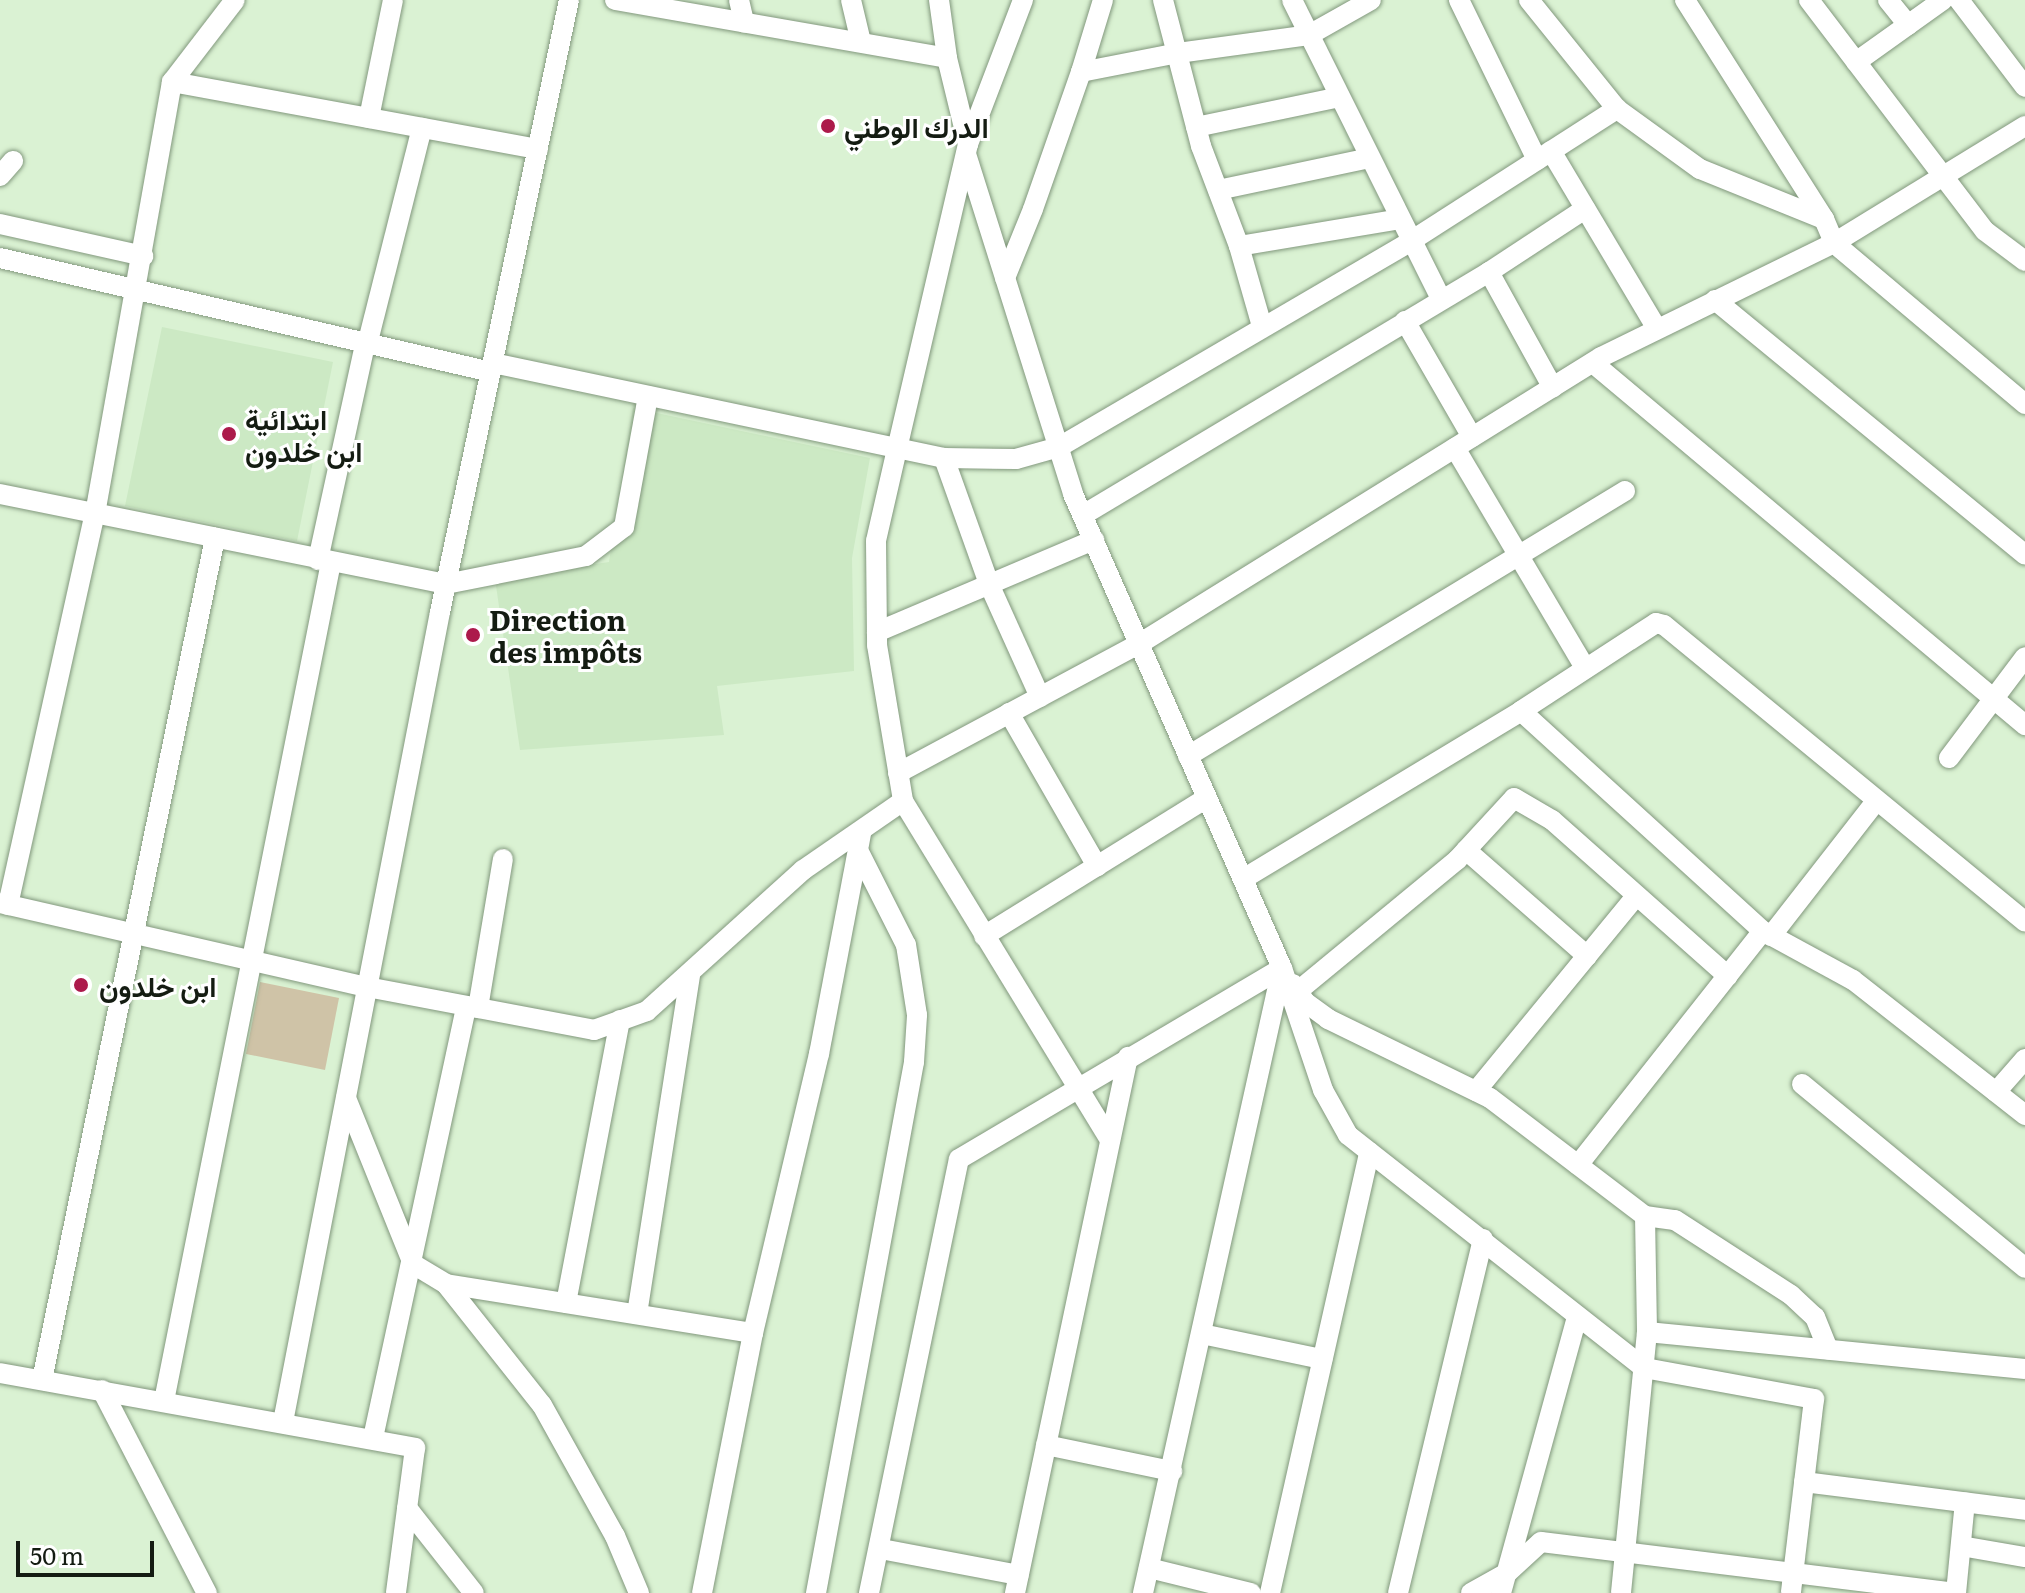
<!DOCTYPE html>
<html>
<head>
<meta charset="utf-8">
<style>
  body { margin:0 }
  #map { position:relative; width:2025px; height:1593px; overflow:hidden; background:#daf2d3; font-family:Literata,Vazirmatn,serif }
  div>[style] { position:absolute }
  .built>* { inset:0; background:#cce9c4 }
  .green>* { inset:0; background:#cfc3a7 }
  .roads { filter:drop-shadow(0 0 2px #82987d) drop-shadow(0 0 2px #82987d) }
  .minor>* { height:20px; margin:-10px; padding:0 10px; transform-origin:10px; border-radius:10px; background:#fff }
  .dots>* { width:22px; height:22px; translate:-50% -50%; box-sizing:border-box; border:4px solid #fff; border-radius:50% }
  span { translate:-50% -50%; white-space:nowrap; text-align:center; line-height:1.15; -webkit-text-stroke:6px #fff; paint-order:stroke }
  .poi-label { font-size:28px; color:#141c12; font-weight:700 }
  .left { translate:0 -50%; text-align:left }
  .scale { position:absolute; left:16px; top:1541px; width:138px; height:36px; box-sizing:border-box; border:4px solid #141c12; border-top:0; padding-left:10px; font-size:24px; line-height:28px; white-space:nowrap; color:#141c12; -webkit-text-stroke:6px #fff; paint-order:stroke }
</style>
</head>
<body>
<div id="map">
  <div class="built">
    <div style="clip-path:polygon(162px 327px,333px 362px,297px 541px,125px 506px)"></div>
    <div style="clip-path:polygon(633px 408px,870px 458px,852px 558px,854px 671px,717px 686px,724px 735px,520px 750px,495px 579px,609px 562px)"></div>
  </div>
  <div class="green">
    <div style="clip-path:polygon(260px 982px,339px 998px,325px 1070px,246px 1054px)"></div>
  </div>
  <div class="roads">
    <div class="minor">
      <div style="left:615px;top:0;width:337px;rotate:9.9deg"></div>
      <div style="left:739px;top:0;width:23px;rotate:77deg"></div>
      <div style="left:851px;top:0;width:43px;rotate:76.6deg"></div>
      <div style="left:939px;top:0;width:59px;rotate:82.1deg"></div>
      <div style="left:947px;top:58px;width:89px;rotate:76.3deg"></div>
      <div style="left:1023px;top:0;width:154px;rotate:110.9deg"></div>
      <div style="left:968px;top:144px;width:313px;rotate:103.1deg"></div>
      <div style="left:897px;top:449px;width:94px;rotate:102.9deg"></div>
      <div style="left:876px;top:541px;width:104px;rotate:89.4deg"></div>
      <div style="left:877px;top:645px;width:158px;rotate:80.5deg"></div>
      <div style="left:903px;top:801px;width:397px;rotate:58.6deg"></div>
      <div style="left:1103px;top:0;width:75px;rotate:107deg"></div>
      <div style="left:1081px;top:72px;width:99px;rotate:-11.1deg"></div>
      <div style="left:1178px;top:53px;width:132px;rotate:-7.8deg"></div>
      <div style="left:1309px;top:35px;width:71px;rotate:-29.4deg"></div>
      <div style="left:1163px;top:0;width:151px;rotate:75.4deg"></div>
      <div style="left:1201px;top:146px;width:107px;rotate:69.2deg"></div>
      <div style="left:1239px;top:246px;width:83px;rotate:74deg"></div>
      <div style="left:1292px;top:0;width:334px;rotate:63.5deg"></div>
      <div style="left:1459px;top:0;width:178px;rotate:64deg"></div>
      <div style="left:1529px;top:0;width:140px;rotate:51.1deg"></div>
      <div style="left:1617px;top:109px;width:102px;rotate:35.9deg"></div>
      <div style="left:1700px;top:169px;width:134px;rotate:22deg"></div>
      <div style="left:1824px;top:219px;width:26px;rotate:67deg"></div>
      <div style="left:1834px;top:243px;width:250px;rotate:40.1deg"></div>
      <div style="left:1685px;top:0;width:259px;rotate:57.6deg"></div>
      <div style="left:1809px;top:0;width:290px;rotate:52.7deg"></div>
      <div style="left:1985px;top:231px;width:50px;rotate:36.9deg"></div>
      <div style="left:1888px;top:0;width:32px;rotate:51deg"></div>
      <div style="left:1959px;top:0;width:109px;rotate:52.8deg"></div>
      <div style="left:1856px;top:62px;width:107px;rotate:-35.5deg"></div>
      <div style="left:172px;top:82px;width:372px;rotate:10.4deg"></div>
      <div style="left:369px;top:118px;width:120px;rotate:-78.5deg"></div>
      <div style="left:1196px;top:127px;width:147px;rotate:-11.8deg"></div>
      <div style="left:1551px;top:151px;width:207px;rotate:59.2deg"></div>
      <div style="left:966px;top:154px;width:356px;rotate:72.5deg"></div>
      <div style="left:1073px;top:494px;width:518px;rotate:66.21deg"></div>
      <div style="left:1282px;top:968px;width:129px;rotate:71.4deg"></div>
      <div style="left:1323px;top:1090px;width:51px;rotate:60.9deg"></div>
      <div style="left:1348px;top:1135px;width:377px;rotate:38.2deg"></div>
      <div style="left:1644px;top:1368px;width:173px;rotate:10.3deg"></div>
      <div style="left:1814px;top:1399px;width:195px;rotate:96.8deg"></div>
      <div style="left:0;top:176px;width:20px;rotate:-49deg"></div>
      <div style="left:1218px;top:190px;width:155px;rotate:-11.9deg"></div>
      <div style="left:0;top:224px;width:147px;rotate:12.6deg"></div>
      <div style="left:1239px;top:246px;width:163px;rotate:-9.5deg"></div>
      <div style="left:0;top:258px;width:504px;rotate:13.07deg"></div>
      <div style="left:1489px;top:272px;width:132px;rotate:61.1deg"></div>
      <div style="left:1005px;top:278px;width:74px;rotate:-67.9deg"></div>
      <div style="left:1033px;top:209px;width:145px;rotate:-70.7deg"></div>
      <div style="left:1715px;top:300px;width:401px;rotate:39.4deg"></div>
      <div style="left:1405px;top:321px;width:134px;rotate:60deg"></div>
      <div style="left:367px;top:345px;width:224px;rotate:-75.8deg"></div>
      <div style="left:493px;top:363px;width:461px;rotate:11.9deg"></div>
      <div style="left:944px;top:458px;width:72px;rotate:0.8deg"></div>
      <div style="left:1016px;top:459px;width:45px;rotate:-15.6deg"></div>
      <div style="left:1059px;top:447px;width:408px;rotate:-30.3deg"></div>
      <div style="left:1411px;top:241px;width:245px;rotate:-32.7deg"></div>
      <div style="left:1593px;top:363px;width:564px;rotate:39.96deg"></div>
      <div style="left:1455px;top:448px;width:256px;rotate:59.4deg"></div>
      <div style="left:944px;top:458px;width:134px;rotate:70.3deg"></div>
      <div style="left:989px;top:584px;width:124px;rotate:65.7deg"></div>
      <div style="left:0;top:494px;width:455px;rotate:11.4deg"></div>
      <div style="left:446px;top:584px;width:143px;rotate:-11.3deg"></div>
      <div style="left:586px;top:556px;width:48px;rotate:-37.3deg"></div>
      <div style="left:624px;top:527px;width:133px;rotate:-79.6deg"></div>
      <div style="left:1083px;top:515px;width:473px;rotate:-30.9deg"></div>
      <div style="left:1489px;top:272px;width:115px;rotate:-33.3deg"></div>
      <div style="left:318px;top:560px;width:221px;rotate:-77.7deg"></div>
      <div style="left:877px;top:632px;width:236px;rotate:-23deg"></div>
      <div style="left:1521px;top:711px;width:327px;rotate:42.3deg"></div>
      <div style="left:1763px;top:931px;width:102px;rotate:28.6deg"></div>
      <div style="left:1853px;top:980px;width:219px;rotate:38.1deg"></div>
      <div style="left:1009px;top:713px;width:177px;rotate:60.1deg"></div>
      <div style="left:1188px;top:756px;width:511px;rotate:-31.23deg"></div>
      <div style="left:1949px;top:758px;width:126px;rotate:-53deg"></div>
      <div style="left:898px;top:773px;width:273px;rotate:-28.2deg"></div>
      <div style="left:1139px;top:644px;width:544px;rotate:-31.85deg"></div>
      <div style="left:1601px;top:357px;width:259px;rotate:-26.1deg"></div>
      <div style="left:1834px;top:243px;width:224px;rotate:-31.5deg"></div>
      <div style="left:1466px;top:850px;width:161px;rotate:41.2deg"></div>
      <div style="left:1243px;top:879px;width:325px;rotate:-31.1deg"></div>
      <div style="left:1521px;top:711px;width:161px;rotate:-33.1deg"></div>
      <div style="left:1656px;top:623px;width:8px;rotate:14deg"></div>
      <div style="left:1664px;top:625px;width:467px;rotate:39.4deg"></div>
      <div style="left:0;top:903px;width:376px;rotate:12.9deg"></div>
      <div style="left:367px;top:987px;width:231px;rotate:10.7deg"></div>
      <div style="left:594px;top:1030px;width:56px;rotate:-19.7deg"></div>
      <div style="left:647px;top:1011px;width:210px;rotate:-42.1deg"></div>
      <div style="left:803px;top:870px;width:121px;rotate:-34.6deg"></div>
      <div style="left:8px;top:905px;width:401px;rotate:-77.5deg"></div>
      <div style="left:95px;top:514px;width:439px;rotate:-79.9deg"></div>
      <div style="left:172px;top:82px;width:103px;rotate:-52.5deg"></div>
      <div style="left:984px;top:936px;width:262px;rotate:-31.8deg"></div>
      <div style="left:1771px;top:936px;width:172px;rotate:-52.1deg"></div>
      <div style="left:1293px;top:984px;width:22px;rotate:56deg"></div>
      <div style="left:1305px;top:1002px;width:29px;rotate:36deg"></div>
      <div style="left:1328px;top:1019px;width:180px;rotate:26deg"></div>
      <div style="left:1490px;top:1098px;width:195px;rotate:37.3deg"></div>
      <div style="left:1645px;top:1216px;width:116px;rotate:89deg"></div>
      <div style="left:1647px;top:1332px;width:262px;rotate:95.7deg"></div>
      <div style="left:1298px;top:991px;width:206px;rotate:-39.5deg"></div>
      <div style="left:1457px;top:860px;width:84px;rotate:-47.4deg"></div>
      <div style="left:1514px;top:798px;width:44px;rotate:30.1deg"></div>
      <div style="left:1552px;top:820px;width:235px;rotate:41.6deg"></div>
      <div style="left:478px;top:1008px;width:151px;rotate:-80.5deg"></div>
      <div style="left:1802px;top:1084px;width:289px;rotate:39.5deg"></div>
      <div style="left:1476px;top:1091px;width:252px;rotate:-50.6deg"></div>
      <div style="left:1996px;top:1092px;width:44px;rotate:-48.7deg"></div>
      <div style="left:346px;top:1098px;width:179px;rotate:68deg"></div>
      <div style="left:413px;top:1264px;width:39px;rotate:31deg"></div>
      <div style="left:446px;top:1284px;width:311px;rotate:9.1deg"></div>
      <div style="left:1578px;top:1165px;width:298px;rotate:-51.7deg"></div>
      <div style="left:1645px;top:1216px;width:30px;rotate:8deg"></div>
      <div style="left:1675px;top:1220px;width:138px;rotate:32.9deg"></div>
      <div style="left:1791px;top:1295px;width:33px;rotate:43deg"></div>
      <div style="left:1815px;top:1317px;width:35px;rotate:68deg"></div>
      <div style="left:446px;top:1284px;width:154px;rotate:51.6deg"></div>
      <div style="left:542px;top:1405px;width:150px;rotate:60.9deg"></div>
      <div style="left:615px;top:1536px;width:62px;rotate:67.2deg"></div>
      <div style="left:566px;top:1303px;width:288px;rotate:-79.2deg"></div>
      <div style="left:637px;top:1314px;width:343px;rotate:-81.1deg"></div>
      <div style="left:1647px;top:1332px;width:380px;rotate:5.6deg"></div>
      <div style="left:1202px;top:1334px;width:123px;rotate:11.8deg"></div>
      <div style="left:0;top:1373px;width:422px;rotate:10.2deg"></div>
      <div style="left:415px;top:1448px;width:146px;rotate:97.5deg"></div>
      <div style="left:42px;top:1380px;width:860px;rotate:-78.39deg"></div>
      <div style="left:102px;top:1390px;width:229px;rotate:62.7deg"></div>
      <div style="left:164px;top:1401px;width:855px;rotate:-78.74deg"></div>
      <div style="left:283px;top:1422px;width:825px;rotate:-79.03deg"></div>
      <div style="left:440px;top:612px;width:625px;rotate:-78.1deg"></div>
      <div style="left:373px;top:1438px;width:441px;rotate:-77.8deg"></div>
      <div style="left:1046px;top:1445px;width:129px;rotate:11.7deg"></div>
      <div style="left:1804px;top:1482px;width:223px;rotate:7.2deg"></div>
      <div style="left:407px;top:1508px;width:108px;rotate:51.8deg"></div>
      <div style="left:1961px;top:1546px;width:65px;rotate:9.8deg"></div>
      <div style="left:881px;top:1549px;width:140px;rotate:10.7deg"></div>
      <div style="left:1149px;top:1568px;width:105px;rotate:13.8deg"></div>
      <div style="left:702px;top:1593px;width:265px;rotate:-78.9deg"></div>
      <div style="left:753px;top:1333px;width:287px;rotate:-76.7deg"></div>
      <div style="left:819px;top:1054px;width:225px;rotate:-79.2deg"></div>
      <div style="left:816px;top:1593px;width:540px;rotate:-79.54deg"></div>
      <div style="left:914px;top:1062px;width:47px;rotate:-86.3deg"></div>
      <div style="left:917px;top:1015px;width:71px;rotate:-98.9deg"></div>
      <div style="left:906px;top:945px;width:106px;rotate:-116.8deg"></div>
      <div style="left:869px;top:1593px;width:443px;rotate:-78.3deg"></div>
      <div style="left:959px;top:1159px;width:375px;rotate:-30.6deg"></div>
      <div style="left:1015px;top:1593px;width:548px;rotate:-78.1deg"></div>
      <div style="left:1143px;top:1593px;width:640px;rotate:-77.46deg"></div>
      <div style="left:1270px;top:1593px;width:452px;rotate:-77.3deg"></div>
      <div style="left:1398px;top:1593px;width:364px;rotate:-76.5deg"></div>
      <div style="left:1471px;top:1593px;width:41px;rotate:-29.1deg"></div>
      <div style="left:1507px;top:1573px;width:46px;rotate:-42.4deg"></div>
      <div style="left:1541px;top:1542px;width:418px;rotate:7deg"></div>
      <div style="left:1501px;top:1593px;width:286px;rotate:-74.6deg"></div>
      <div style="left:1956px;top:1593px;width:91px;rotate:-84.4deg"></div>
    </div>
  </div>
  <div class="dots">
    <div style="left:828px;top:126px;background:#ac1a4b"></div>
    <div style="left:229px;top:434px;background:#ac1a4b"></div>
    <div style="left:473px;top:635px;background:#ac1a4b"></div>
    <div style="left:81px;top:985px;background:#ac1a4b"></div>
  </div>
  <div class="poi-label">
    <span class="left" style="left:844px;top:126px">الدرك الوطني</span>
    <span class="left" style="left:245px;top:434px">ابتدائية<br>ابن خلدون</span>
    <span class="left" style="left:489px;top:635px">Direction<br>des impôts</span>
    <span class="left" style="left:99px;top:985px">ابن خلدون</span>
  </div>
  <div class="scale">50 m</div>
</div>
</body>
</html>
